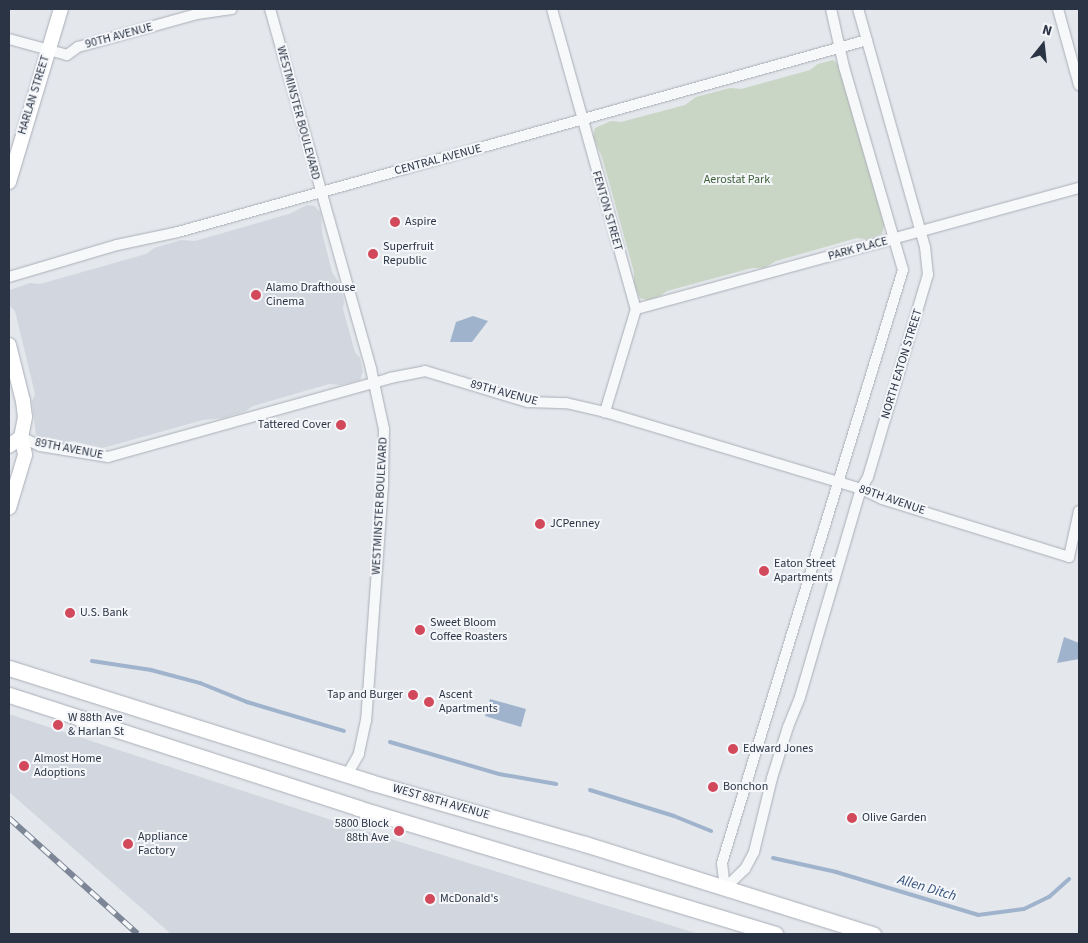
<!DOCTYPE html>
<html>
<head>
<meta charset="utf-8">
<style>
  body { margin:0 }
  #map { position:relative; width:1088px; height:943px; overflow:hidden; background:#e4e7ec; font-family:"Source Sans 3",sans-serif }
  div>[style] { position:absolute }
  .built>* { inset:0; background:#d2d6de }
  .green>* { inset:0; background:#c9d6c5 }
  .water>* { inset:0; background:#9fb4cc }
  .stream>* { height:4px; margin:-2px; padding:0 2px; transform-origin:2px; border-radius:2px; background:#9fb4cc }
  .roads { filter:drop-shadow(0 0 1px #a9aeb7) drop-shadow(0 0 1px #a9aeb7) }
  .street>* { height:10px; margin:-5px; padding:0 5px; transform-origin:5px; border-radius:5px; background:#f7f8fa }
  .secondary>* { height:14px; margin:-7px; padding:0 7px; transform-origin:7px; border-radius:7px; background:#fff }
  .primary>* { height:15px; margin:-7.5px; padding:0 7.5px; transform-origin:7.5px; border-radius:7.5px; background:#fff }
  .rail>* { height:5.5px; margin-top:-2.75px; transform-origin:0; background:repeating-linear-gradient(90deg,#f4f6f9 0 11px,#7d8696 0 22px); box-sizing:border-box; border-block:1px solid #7d8696 }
  .dots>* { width:14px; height:14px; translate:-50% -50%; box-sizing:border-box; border:2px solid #f4f6f9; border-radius:50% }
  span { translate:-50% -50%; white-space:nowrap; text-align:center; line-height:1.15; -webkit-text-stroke:4px #f4f6f9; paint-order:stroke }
  .street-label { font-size:12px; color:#2b3445 }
  .park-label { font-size:12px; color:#3f6138 }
  .poi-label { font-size:12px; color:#2b3445 }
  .left { translate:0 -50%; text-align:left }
  .right { translate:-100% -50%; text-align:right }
  .water-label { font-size:14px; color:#34527a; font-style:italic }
  .frame { position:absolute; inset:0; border:10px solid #2b3445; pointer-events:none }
  .north { position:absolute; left:1018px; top:20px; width:50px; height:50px; -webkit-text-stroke:4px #f4f6f9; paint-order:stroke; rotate:16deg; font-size:14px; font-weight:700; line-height:20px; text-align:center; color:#2b3445 }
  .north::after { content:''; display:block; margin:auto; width:18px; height:22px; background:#2b3445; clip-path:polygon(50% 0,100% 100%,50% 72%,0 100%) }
</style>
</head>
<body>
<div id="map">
  <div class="built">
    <div style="clip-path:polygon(307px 205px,315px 206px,321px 214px,322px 232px,332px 272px,340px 284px,344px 301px,343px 309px,355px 352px,360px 358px,363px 371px,360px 380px,341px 385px,329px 384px,253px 406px,246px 411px,224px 418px,203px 420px,103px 448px,73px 441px,64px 443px,43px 439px,36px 435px,32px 402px,35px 394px,15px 311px,10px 306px,10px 290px,30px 283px,40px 284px,146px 254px,154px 248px,181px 240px,195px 241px,289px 214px)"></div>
    <div style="clip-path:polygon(9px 714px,371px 833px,699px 934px,171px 934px,9px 792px)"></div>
  </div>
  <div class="green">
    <div style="clip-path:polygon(833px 60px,840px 66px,884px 225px,882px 234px,867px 239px,857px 238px,776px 261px,764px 268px,752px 268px,667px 291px,660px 296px,647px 300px,640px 298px,634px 285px,634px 272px,602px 157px,593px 137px,595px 128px,611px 121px,621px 122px,685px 105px,696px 97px,730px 88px,741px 89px,810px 70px,818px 64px)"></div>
  </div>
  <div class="water">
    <div style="clip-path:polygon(473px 316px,488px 321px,472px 342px,450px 342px,456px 322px)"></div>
    <div style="clip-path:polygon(1064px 637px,1079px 643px,1079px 659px,1057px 663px)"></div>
    <div style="clip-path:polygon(490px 699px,526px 709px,521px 727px,485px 716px)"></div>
  </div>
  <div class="stream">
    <div style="left:92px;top:661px;width:60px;rotate:8.7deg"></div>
    <div style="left:151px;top:670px;width:51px;rotate:14.9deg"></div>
    <div style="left:200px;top:683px;width:51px;rotate:22deg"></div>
    <div style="left:247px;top:702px;width:101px;rotate:16.6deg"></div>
    <div style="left:390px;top:742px;width:114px;rotate:16.4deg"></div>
    <div style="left:499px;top:774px;width:58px;rotate:10deg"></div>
    <div style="left:590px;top:790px;width:88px;rotate:17.2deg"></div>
    <div style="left:674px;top:816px;width:40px;rotate:22deg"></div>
    <div style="left:773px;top:858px;width:65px;rotate:12.5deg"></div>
    <div style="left:836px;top:872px;width:148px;rotate:16.8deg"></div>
    <div style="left:978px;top:915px;width:46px;rotate:-7.4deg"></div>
    <div style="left:1024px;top:909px;width:28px;rotate:-26deg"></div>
    <div style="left:1049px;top:897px;width:27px;rotate:-42deg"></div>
  </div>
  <div class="roads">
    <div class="street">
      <div style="left:270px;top:9px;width:374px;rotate:74.3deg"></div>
      <div style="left:371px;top:369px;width:61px;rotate:77.8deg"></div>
      <div style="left:384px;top:429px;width:56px;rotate:91deg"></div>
      <div style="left:383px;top:485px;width:236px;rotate:94.1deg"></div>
      <div style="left:366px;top:720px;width:35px;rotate:102deg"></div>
      <div style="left:359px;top:754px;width:24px;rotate:120deg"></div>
      <div style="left:552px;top:9px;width:312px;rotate:74.4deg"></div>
      <div style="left:636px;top:309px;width:108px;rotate:106.8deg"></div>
      <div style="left:1058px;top:9px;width:79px;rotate:74.6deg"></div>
      <div style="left:9px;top:39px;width:60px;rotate:15.4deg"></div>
      <div style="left:67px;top:55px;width:14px;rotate:-36deg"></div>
      <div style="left:78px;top:47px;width:123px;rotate:-15.5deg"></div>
      <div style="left:197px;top:14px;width:35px;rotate:-8deg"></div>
      <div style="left:9px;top:277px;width:113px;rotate:-16.5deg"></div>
      <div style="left:117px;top:245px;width:62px;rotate:-12deg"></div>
      <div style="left:178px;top:232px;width:715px;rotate:-15.57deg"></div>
      <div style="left:636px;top:309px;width:459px;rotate:-15.3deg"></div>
      <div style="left:21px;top:437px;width:21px;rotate:25deg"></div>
      <div style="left:40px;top:446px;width:69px;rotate:9.2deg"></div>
      <div style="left:108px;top:457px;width:293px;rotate:-15.6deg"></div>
      <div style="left:390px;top:378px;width:36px;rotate:-11deg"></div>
      <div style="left:425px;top:371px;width:108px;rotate:16.8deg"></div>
      <div style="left:528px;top:402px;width:38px;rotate:2deg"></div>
      <div style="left:566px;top:403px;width:40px;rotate:13deg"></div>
      <div style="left:605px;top:412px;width:267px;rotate:16.7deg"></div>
      <div style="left:861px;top:489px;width:23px;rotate:25deg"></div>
      <div style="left:882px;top:499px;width:196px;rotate:17.2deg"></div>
      <div style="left:1069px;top:557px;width:47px;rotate:-77.7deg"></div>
      <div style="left:725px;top:888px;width:28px;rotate:-44deg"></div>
      <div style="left:745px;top:869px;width:19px;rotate:-62deg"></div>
      <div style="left:754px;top:852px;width:76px;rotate:-76.3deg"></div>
      <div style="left:772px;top:778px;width:53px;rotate:-72.6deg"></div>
      <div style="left:788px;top:727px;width:32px;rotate:-68deg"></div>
      <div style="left:800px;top:697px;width:217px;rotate:-73.7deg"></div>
      <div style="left:861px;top:489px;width:14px;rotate:-60deg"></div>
      <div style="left:868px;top:477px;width:211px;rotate:-73.5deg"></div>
      <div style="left:928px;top:275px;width:28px;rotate:-96deg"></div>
      <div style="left:925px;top:247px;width:247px;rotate:-105.7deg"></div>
      <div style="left:725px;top:888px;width:25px;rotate:-97deg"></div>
      <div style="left:722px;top:863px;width:620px;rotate:-73.03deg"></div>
      <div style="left:903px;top:270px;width:211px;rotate:-106.2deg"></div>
      <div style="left:844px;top:67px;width:59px;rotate:-102.6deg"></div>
    </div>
    <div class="secondary">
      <div style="left:9px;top:182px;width:181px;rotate:-73.3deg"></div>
      <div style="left:9px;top:345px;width:58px;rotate:76deg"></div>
      <div style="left:23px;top:401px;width:16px;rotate:83deg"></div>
      <div style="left:25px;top:417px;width:20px;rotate:101deg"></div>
      <div style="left:21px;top:437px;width:18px;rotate:77deg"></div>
      <div style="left:25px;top:455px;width:55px;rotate:106.8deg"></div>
      <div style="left:9px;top:446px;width:15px;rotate:-37deg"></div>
    </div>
    <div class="primary">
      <div style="left:9px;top:668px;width:379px;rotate:17.5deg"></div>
      <div style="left:370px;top:782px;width:224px;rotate:16.1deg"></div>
      <div style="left:585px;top:844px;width:302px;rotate:17.4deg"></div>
      <div style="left:9px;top:695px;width:367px;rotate:17.9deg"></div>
      <div style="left:358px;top:808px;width:436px;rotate:16.8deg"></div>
    </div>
  </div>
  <div class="rail">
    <div style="left:9px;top:818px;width:173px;rotate:42deg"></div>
  </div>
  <div class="dots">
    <div style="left:395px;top:222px;background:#d1495b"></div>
    <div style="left:373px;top:254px;background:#d1495b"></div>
    <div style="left:256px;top:295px;background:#d1495b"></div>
    <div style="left:341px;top:425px;background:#d1495b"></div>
    <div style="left:540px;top:524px;background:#d1495b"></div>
    <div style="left:764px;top:571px;background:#d1495b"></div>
    <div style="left:70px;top:613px;background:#d1495b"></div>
    <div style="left:420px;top:630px;background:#d1495b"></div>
    <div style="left:413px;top:695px;background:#d1495b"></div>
    <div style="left:429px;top:702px;background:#d1495b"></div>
    <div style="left:58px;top:725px;background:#d1495b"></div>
    <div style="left:733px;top:749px;background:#d1495b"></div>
    <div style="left:24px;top:766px;background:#d1495b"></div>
    <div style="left:713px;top:787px;background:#d1495b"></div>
    <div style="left:852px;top:818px;background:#d1495b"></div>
    <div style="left:399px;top:831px;background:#d1495b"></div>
    <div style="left:128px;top:844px;background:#d1495b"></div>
    <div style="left:430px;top:899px;background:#d1495b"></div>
  </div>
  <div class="street-label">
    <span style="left:119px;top:36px;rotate:-15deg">90TH AVENUE</span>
    <span style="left:34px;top:95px;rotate:-73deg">HARLAN STREET</span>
    <span style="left:298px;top:113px;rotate:75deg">WESTMINSTER BOULEVARD</span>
    <span style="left:438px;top:160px;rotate:-15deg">CENTRAL AVENUE</span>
    <span style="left:607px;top:211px;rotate:74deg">FENTON STREET</span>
    <span style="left:858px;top:249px;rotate:-15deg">PARK PLACE</span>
    <span style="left:902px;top:364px;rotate:-73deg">NORTH EATON STREET</span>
    <span style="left:504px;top:393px;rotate:15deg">89TH AVENUE</span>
    <span style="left:69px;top:449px;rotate:11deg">89TH AVENUE</span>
    <span style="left:892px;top:500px;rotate:19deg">89TH AVENUE</span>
    <span style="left:380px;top:506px;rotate:-87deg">WESTMINSTER BOULEVARD</span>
    <span style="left:441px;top:802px;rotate:16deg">WEST 88TH AVENUE</span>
  </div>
  <div class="park-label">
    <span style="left:737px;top:180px">Aerostat Park</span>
  </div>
  <div class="poi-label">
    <span class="left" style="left:405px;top:222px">Aspire</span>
    <span class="left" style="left:383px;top:254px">Superfruit<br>Republic</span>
    <span class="left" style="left:266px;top:295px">Alamo Drafthouse<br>Cinema</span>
    <span class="right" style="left:331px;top:425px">Tattered Cover</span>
    <span class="left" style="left:550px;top:524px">JCPenney</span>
    <span class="left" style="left:774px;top:571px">Eaton Street<br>Apartments</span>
    <span class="left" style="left:80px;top:613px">U.S. Bank</span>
    <span class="left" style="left:430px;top:630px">Sweet Bloom<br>Coffee Roasters</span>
    <span class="right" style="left:403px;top:695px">Tap and Burger</span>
    <span class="left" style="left:439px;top:702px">Ascent<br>Apartments</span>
    <span class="left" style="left:68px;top:725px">W 88th Ave<br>&amp; Harlan St</span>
    <span class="left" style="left:743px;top:749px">Edward Jones</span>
    <span class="left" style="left:34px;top:766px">Almost Home<br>Adoptions</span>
    <span class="left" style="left:723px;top:787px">Bonchon</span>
    <span class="left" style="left:862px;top:818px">Olive Garden</span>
    <span class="right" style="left:389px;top:831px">5800 Block<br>88th Ave</span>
    <span class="left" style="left:138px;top:844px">Appliance<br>Factory</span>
    <span class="left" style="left:440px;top:899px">McDonald's</span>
  </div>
  <div class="water-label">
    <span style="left:927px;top:888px;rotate:17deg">Allen Ditch</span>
  </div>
  <div class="frame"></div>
  <div class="north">N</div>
</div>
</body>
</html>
